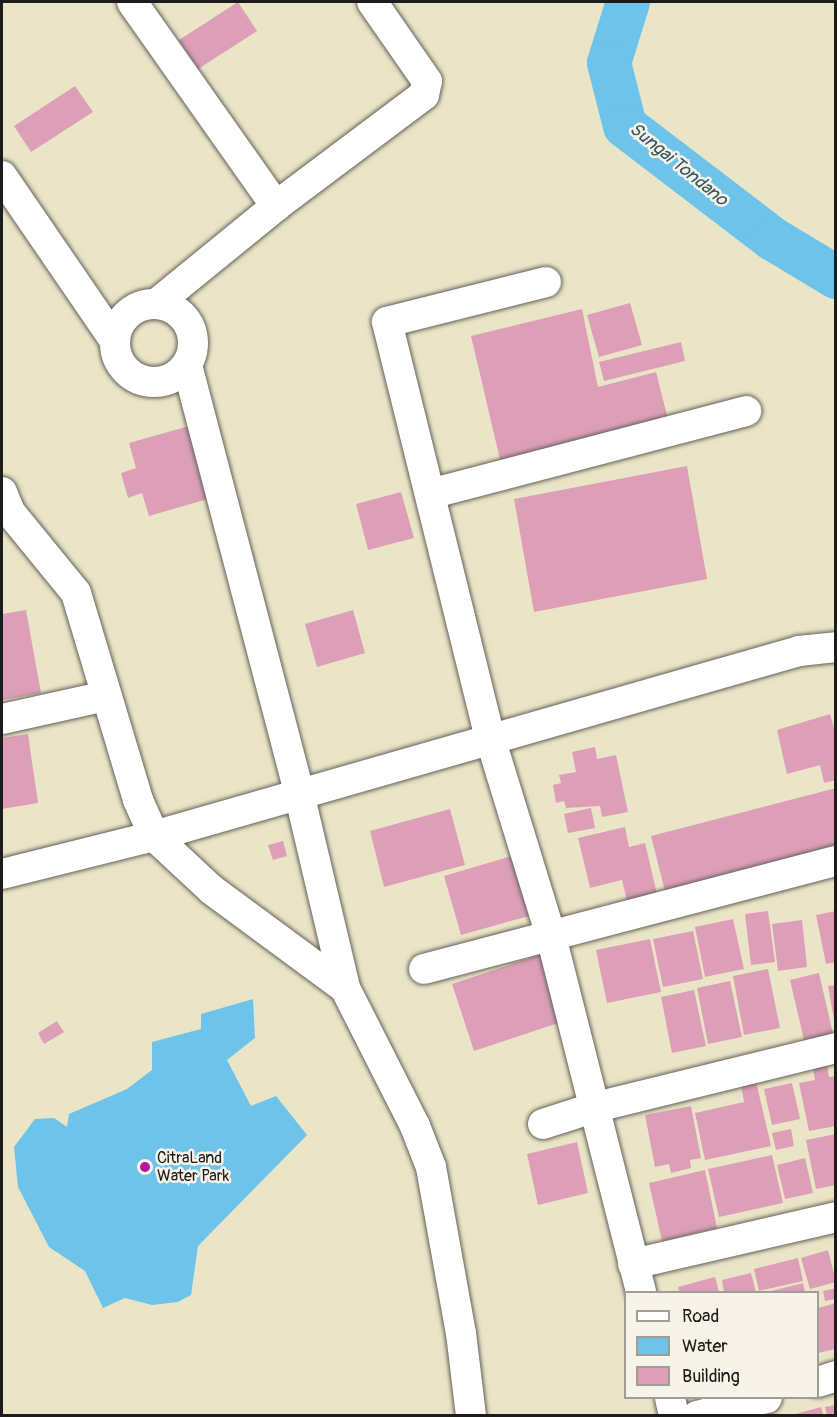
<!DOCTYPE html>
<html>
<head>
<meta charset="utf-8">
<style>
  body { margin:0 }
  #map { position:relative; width:837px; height:1417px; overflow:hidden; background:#ebe5c8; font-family:Pangolin,sans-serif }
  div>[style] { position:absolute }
  .water>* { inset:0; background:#6dc3ea }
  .river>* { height:44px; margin:-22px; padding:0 22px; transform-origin:22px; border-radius:22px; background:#6dc3ea }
  .building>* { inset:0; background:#dd9fb7 }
  .roads { filter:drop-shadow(0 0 2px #646258) drop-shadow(0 0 2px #646258) }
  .minor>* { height:30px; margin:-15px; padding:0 15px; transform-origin:15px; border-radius:15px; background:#fff }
  .minor>.ring { margin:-15px; padding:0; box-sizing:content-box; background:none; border:30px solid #fff; border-radius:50% }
  .dots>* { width:16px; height:16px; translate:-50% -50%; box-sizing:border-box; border:3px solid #f7f3e8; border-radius:50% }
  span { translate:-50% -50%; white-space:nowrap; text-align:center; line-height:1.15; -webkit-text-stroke:5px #f7f3e8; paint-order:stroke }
  .poi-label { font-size:16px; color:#1c1c1c }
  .left { translate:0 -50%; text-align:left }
  .water-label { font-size:18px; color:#385664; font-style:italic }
  .frame { position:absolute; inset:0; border:3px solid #1c1c1c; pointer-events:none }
  .legend { position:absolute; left:624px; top:1291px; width:195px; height:108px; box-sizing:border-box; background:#f7f3e8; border:2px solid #9f9d96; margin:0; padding:8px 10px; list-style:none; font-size:18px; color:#1c1c1c }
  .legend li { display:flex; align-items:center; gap:12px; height:30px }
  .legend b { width:30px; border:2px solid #9f9d96 }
</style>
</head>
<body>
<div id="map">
  <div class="water">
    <div style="clip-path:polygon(253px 999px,255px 1038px,227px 1060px,251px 1106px,276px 1096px,307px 1135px,198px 1246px,191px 1295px,178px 1302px,152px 1305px,125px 1298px,103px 1308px,85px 1271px,49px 1247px,18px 1187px,14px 1147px,35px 1119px,54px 1118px,67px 1127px,69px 1114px,127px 1089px,152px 1070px,152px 1042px,201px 1029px,201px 1014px)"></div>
  </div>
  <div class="river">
    <div style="left:628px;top:2px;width:64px;rotate:107.3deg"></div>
    <div style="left:609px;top:63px;width:65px;rotate:75.7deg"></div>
    <div style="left:625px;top:126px;width:186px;rotate:37.4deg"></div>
    <div style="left:773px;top:239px;width:74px;rotate:31.1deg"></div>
  </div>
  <div class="building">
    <div style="clip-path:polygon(238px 2px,257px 31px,198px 69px,179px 40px)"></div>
    <div style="clip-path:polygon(75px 86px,93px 112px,31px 152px,14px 126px)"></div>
    <div style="clip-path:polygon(630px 303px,642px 345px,599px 357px,587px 315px)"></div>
    <div style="clip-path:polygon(582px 309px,598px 387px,656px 372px,670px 427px,502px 468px,471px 336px)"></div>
    <div style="clip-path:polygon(681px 342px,685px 361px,604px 381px,599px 362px)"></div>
    <div style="clip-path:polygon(189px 426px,208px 499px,149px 516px,142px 493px,128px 498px,121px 473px,136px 468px,129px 443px)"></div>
    <div style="clip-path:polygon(687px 466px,707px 579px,534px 612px,514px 499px)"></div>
    <div style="clip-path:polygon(401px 492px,414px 538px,368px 550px,356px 504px)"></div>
    <div style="clip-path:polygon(26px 610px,41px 693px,2px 700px,2px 614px)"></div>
    <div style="clip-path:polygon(353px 610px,365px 653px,317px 667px,305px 624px)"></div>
    <div style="clip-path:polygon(830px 714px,836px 735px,836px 780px,824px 783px,820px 765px,787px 774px,777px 730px)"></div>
    <div style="clip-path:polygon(28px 734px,38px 803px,2px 809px,2px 738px)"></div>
    <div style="clip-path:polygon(595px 747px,597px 759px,616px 755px,628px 812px,602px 817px,600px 806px,566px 808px,564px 801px,556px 803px,553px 785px,561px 783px,559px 775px,576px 772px,572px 752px)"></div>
    <div style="clip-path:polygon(836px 788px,836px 850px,666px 895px,651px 836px)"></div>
    <div style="clip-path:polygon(591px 808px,595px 828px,568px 833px,564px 814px)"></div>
    <div style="clip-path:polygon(450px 809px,465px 865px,384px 887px,370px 831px)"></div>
    <div style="clip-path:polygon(625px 827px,629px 847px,645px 843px,658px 898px,628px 905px,622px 880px,590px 888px,578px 838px)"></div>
    <div style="clip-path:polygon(283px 841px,287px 856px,273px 860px,268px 845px)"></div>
    <div style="clip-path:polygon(512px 856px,529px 916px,461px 935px,444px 876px)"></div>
    <div style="clip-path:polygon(768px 911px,775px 962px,751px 965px,745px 914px)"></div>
    <div style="clip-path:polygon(836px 911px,836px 962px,826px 964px,816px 915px)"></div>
    <div style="clip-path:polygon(733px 919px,744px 969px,705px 977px,695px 927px)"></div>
    <div style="clip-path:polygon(802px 920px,807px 967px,778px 971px,772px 924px)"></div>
    <div style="clip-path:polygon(693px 931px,703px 979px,663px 987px,653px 939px)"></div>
    <div style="clip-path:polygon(650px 939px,661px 992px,607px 1003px,596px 950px)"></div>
    <div style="clip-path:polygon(542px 954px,564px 1021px,474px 1051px,452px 984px)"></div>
    <div style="clip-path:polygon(768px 969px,780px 1028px,744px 1035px,733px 976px)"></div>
    <div style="clip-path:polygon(819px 973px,833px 1034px,804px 1040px,790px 980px)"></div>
    <div style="clip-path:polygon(730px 981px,742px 1037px,708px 1044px,697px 988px)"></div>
    <div style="clip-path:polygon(836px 985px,836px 1020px,834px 1020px,828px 986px)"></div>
    <div style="clip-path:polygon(694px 990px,706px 1046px,672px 1053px,661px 997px)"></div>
    <div style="clip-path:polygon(57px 1021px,64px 1032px,44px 1044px,38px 1033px)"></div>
    <div style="clip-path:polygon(826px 1059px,829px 1077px,836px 1076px,836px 1126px,809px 1131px,799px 1083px,815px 1080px,812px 1062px)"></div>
    <div style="clip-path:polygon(756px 1081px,771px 1146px,705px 1160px,695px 1113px,744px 1102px,741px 1084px)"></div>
    <div style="clip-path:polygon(792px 1083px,800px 1119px,772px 1125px,764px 1089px)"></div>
    <div style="clip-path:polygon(691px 1106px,701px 1158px,690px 1160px,691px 1168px,671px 1173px,669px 1164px,655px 1167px,645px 1115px)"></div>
    <div style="clip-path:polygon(791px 1129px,794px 1146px,776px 1150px,772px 1133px)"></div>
    <div style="clip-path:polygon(836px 1134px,836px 1185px,816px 1189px,806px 1140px)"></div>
    <div style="clip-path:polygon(577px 1142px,588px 1193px,538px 1205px,527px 1154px)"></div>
    <div style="clip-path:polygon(772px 1155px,783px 1203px,719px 1217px,708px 1169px)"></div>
    <div style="clip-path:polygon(805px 1158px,813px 1193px,785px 1199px,777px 1165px)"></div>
    <div style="clip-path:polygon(705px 1170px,717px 1228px,662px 1241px,649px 1183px)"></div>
    <div style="clip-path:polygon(828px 1250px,836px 1282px,810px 1289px,801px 1258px)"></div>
    <div style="clip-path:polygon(798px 1258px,803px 1281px,759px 1291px,754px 1269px)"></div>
    <div style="clip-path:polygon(751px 1273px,756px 1292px,724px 1292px,722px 1280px)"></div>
    <div style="clip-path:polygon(715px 1277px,719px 1292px,679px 1292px,678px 1287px)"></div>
    <div style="clip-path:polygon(803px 1283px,805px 1292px,767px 1292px)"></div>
    <div style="clip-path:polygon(836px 1288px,836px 1299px,825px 1301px,823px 1291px)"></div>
    <div style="clip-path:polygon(836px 1303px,836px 1349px,818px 1353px,818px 1308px)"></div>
    <div style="clip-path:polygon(836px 1405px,836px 1416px,827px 1416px,825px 1407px)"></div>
    <div style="clip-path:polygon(821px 1407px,824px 1416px,792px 1416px,792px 1415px)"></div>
  </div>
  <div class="roads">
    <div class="minor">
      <div style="left:132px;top:2px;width:250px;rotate:54.8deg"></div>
      <div style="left:2px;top:176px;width:200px;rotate:55.6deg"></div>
      <div style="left:546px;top:282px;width:164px;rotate:165.9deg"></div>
      <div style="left:387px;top:322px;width:432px;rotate:76.1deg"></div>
      <div style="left:491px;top:741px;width:204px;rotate:72.9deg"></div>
      <div style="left:551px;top:936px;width:367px;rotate:75.8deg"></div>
      <div class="ring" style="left:115px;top:304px;width:48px;height:48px"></div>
      <div style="left:156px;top:304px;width:155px;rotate:-39.2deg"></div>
      <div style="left:276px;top:206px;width:185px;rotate:-36.9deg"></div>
      <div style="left:424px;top:95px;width:14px;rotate:-78deg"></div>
      <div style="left:427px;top:81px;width:96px;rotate:-124.8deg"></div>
      <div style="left:187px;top:365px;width:442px;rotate:75.3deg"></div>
      <div style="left:299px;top:793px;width:200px;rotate:76.7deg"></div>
      <div style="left:345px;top:988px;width:155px;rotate:63.1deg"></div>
      <div style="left:415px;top:1126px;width:44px;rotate:68.7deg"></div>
      <div style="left:431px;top:1167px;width:169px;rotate:79.8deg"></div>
      <div style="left:461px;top:1333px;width:84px;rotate:83.1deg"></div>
      <div style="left:2px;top:492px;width:22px;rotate:68deg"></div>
      <div style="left:10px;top:512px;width:104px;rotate:50.8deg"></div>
      <div style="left:76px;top:593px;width:216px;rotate:73.3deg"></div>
      <div style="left:138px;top:800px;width:39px;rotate:66deg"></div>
      <div style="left:154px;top:836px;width:79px;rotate:43deg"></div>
      <div style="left:212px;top:890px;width:165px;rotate:36.4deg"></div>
      <div style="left:430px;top:494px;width:327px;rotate:-14.7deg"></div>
      <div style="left:2px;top:719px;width:107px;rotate:-12.5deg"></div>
      <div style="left:2px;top:874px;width:157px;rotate:-14deg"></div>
      <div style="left:154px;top:836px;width:671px;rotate:-16deg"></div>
      <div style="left:799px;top:651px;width:37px;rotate:-6deg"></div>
      <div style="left:424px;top:969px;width:426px;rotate:-14.7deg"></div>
      <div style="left:543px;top:1124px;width:56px;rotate:-17.8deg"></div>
      <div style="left:596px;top:1107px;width:247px;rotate:-13.8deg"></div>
      <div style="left:633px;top:1264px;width:208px;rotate:-13deg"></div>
      <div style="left:818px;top:1382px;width:19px;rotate:-18deg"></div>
      <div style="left:670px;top:1398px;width:18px;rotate:77deg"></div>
      <div style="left:697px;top:1416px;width:72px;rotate:-14.4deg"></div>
    </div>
  </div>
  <div class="dots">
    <div style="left:145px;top:1167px;background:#b5179e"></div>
  </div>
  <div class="poi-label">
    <span class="left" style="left:157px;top:1167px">CitraLand<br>Water Park</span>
  </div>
  <div class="water-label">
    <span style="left:678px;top:165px;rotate:39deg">Sungai Tondano</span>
  </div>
  <div class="frame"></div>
  <ul class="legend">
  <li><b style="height:8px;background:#fff"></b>Road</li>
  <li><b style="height:16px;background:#6dc3ea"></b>Water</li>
  <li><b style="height:16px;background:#dd9fb7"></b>Building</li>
  </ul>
</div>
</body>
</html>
